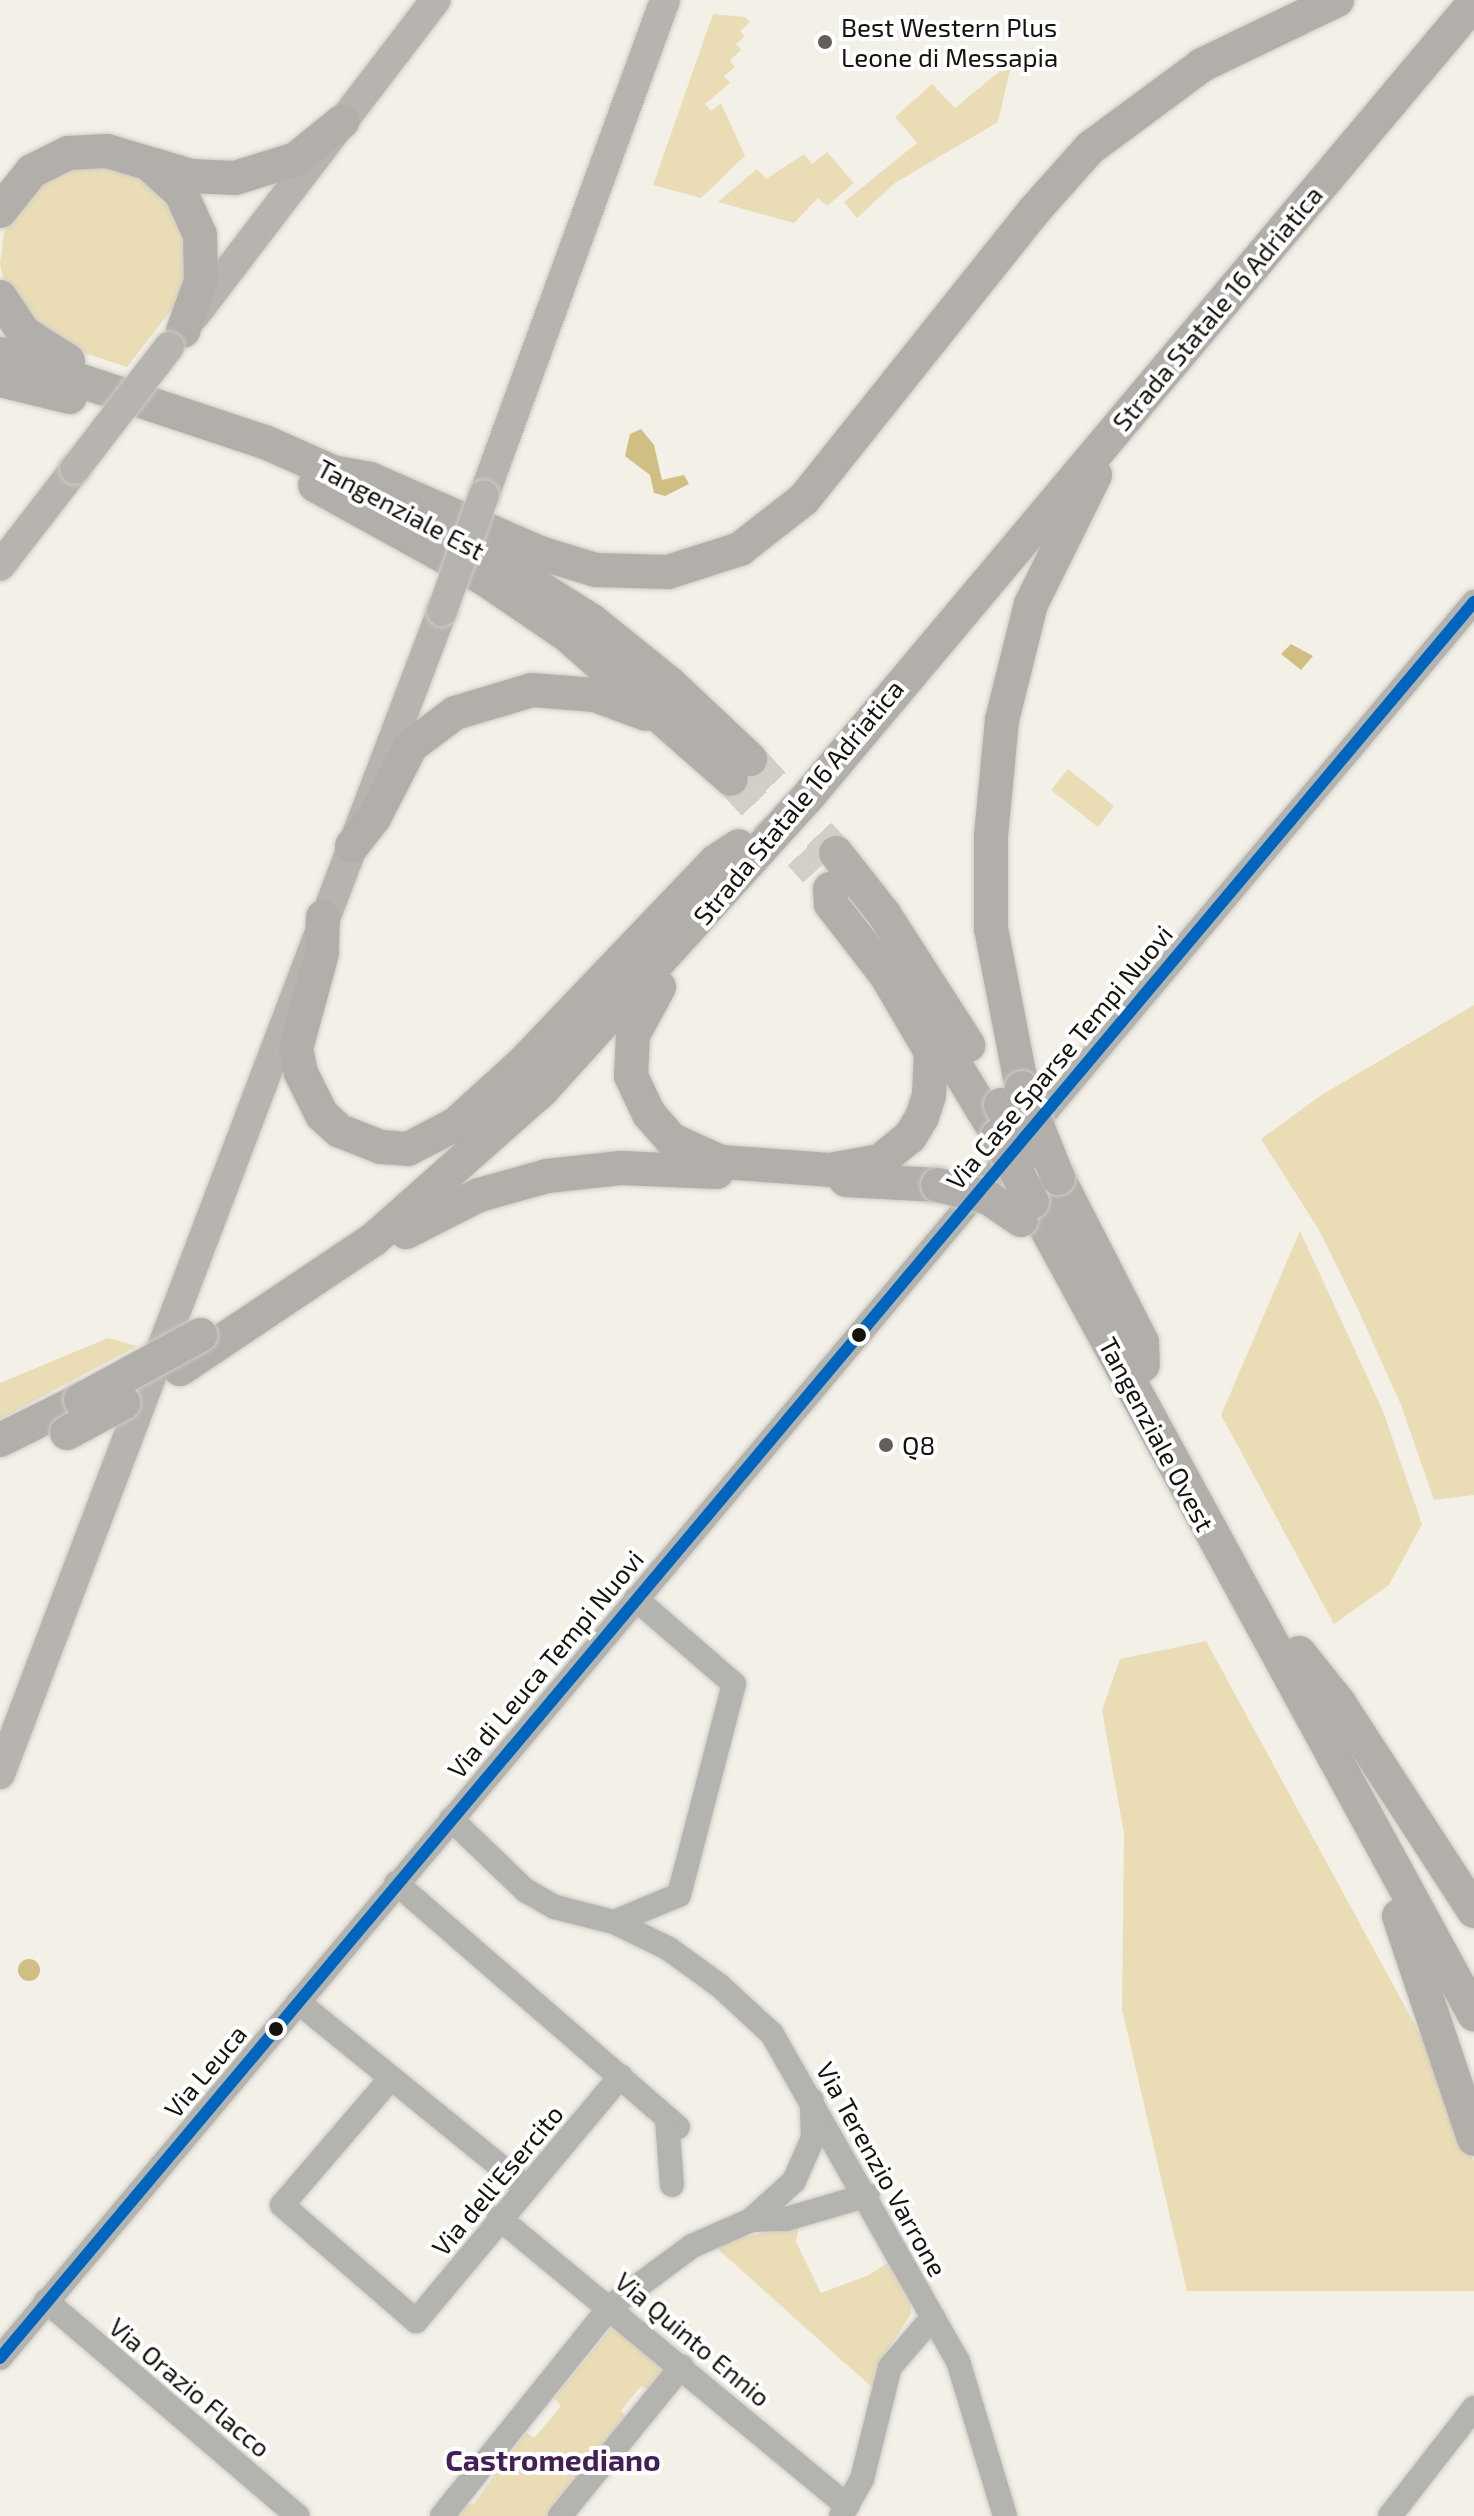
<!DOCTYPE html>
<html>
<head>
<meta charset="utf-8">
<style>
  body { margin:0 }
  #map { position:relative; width:1474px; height:2516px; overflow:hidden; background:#f3f0e8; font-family:"Exo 2",sans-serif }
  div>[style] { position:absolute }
  .green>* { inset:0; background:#eaddb6 }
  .water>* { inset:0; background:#d0be83 }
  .round { border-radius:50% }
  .highway-tunnel>* { height:34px; margin-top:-17px; transform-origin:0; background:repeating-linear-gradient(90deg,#d2cfc7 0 34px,transparent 0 51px) }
  .roads { filter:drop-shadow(0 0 2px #cfccc6) drop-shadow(0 0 2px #cfccc6) }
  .minor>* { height:24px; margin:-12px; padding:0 12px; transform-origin:12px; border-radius:12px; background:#b3b3af }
  .major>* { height:30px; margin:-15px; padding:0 15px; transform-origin:15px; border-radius:15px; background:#b7b4b0 }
  .highway>* { height:34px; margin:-17px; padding:0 17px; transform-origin:17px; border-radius:17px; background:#b2afab }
  .bridges { filter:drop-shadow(0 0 2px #cfccc6) drop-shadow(0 0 2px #cfccc6) }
  .major-bridge>* { height:30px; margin:-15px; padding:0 15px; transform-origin:15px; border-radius:15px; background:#b7b4b0 }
  .highway-bridge>* { height:34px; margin:-17px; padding:0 17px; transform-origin:17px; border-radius:17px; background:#b2afab }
  .bus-1>* { height:12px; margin:-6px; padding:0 6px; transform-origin:6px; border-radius:6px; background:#0065bd }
  .dots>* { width:22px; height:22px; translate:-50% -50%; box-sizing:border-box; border:4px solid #fff; border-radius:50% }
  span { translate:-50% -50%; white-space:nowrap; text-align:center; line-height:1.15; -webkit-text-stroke:8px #fff; paint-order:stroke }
  .poi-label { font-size:26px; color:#15130e }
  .left { translate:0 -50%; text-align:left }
  .street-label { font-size:26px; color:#15130e }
  .quarter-label { font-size:30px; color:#431f55; font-weight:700 }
</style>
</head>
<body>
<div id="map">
  <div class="green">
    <div style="clip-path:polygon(713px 14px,745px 17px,750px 22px,740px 31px,745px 36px,736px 44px,741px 50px,730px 60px,735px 67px,724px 76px,730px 83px,705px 104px,711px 111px,721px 103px,745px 156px,701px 198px,653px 185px)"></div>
    <div style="clip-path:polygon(1012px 61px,998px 122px,895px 183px,857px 218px,844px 202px,917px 143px,895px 117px,932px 84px,955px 108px)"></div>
    <div style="clip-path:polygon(827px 152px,854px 183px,827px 206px,818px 198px,794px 223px,718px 202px,757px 169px,766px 179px,804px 154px,812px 164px)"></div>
    <div style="clip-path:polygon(99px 166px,129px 173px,155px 190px,175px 214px,186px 243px,186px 275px,176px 304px,127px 367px,44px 340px,6px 293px,0 264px,4px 232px,17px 205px,40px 183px,67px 170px)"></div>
    <div style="clip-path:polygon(1068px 769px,1114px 806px,1098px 827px,1051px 790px)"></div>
    <div style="clip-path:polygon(1474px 1005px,1474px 1495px,1434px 1500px,1401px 1405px,1355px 1303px,1319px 1230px,1261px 1139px,1320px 1096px)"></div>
    <div style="clip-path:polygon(1300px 1231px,1383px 1411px,1422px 1524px,1389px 1585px,1334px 1624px,1221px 1415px)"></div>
    <div style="clip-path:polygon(108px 1338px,137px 1346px,0 1419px,0 1383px)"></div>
    <div style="clip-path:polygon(1206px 1641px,1420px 2034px,1474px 2161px,1474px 2291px,1187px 2291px,1122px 2009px,1124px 1834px,1102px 1710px,1120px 1659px)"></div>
    <div style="clip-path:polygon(799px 2226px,796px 2242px,821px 2293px,869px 2275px,892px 2260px,911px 2295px,911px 2314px,883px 2357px,874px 2389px,711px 2243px)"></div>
    <div style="clip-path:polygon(616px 2322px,671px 2367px,650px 2391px,641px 2386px,621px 2411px,628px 2418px,547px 2516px,458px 2516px,456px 2511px,462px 2502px,473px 2505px,526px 2432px,534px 2438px,561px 2406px,554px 2398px)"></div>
  </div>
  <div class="water">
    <div style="clip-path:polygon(641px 429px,654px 445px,662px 480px,684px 475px,689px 484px,665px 496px,654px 493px,650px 475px,625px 456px,630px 434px)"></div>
    <div style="clip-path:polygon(1291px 644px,1313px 656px,1301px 670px,1281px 654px)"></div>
    <div class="round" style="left:18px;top:1959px;width:22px;height:22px"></div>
  </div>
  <div class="highway-tunnel">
    <div style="left:750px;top:759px;width:127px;rotate:47.5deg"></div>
    <div style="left:731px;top:779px;width:125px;rotate:47.3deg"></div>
  </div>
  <div class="roads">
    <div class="minor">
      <div style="left:451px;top:1819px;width:103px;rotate:43.8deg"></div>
      <div style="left:525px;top:1890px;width:34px;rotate:30deg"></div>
      <div style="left:555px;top:1907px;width:61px;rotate:14.3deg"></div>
      <div style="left:614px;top:1922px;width:61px;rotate:26.1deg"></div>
      <div style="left:669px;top:1949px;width:63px;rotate:36deg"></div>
      <div style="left:720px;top:1986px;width:71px;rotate:42.7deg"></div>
      <div style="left:772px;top:2034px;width:376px;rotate:60.4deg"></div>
      <div style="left:958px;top:2361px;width:162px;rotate:73.1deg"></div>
      <div style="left:396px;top:1883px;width:373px;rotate:40.9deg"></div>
      <div style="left:614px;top:1922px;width:70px;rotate:-22.6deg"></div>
      <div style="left:679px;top:1895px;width:218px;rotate:-75.4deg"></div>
      <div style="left:734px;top:1684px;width:130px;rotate:-139.1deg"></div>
      <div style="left:298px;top:2002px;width:294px;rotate:39.1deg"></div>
      <div style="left:391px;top:2078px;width:167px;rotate:130.6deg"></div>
      <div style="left:282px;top:2205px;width:177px;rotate:40.9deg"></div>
      <div style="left:416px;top:2321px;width:319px;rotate:-50.1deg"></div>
      <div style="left:667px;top:2119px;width:66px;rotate:85.7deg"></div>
      <div style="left:499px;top:2218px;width:452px;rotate:39.6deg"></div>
      <div style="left:751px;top:2220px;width:35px;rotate:-2deg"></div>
      <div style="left:786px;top:2219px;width:85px;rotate:-16.3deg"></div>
      <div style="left:46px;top:2301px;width:331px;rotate:40.5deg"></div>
      <div style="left:0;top:2358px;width:2293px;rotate:-49.99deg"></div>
      <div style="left:442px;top:2516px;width:270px;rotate:-51.2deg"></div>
      <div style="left:611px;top:2306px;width:101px;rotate:-36.5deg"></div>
      <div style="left:692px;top:2246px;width:64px;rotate:-23.8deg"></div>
      <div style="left:751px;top:2220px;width:58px;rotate:-42.2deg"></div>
      <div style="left:794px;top:2181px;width:47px;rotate:-66.2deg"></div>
      <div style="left:813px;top:2138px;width:38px;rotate:-92deg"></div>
      <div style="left:560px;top:2516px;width:193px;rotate:-50.9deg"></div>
      <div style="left:841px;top:2516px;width:43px;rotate:-60.4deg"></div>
      <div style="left:862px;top:2479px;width:115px;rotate:-76deg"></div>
      <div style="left:890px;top:2367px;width:66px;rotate:-49.3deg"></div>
      <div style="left:1390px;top:2516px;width:137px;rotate:-52.1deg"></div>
    </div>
    <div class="major">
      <div style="left:194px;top:316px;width:398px;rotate:-52.6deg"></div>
      <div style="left:484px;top:495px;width:527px;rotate:-69.91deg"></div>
      <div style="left:0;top:566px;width:123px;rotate:-52.3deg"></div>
      <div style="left:0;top:1774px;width:1244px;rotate:-69.19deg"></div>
    </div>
    <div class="highway">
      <div style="left:150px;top:165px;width:42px;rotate:42.1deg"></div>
      <div style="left:181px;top:193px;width:46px;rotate:65.7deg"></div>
      <div style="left:200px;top:235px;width:46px;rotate:88.8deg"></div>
      <div style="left:201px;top:281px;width:53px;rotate:109.8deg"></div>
      <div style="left:0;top:211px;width:51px;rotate:-51.3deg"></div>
      <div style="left:32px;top:171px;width:40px;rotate:-26.6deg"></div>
      <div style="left:68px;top:153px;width:39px;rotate:-3deg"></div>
      <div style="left:107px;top:151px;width:88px;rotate:16.6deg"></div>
      <div style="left:191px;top:176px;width:44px;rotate:2.6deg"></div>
      <div style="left:235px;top:178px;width:64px;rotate:-17.3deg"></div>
      <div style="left:296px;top:159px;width:60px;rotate:-39deg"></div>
      <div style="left:0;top:297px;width:43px;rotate:56.3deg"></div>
      <div style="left:24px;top:333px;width:52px;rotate:32.5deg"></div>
      <div style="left:0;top:354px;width:279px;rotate:18.4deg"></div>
      <div style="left:265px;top:442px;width:98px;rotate:24deg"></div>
      <div style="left:0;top:380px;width:72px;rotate:13.7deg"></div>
      <div style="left:337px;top:473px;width:34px;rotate:10deg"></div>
      <div style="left:370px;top:479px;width:185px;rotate:23.5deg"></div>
      <div style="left:540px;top:553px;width:59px;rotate:16.9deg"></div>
      <div style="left:596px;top:570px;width:72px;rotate:1.6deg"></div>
      <div style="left:668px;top:572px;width:76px;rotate:-17.7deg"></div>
      <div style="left:740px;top:549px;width:81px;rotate:-38deg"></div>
      <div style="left:804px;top:499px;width:367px;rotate:-51.4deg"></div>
      <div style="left:1033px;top:212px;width:86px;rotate:-48.3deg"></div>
      <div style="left:1090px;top:148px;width:139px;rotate:-36.5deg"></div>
      <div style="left:1202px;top:65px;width:150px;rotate:-25.7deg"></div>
      <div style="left:315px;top:485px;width:194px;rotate:28.9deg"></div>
      <div style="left:485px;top:579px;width:99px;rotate:34.3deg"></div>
      <div style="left:567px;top:635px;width:218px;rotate:41.3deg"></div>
      <div style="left:462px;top:539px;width:154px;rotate:32.2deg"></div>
      <div style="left:592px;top:621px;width:100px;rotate:38.9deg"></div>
      <div style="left:670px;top:684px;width:110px;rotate:43.2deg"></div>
      <div style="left:352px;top:846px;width:36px;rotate:-52deg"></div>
      <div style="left:374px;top:818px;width:81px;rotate:-62.8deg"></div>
      <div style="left:411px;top:746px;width:55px;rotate:-36.9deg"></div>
      <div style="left:455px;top:713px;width:80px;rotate:-16.6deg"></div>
      <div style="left:532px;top:690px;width:63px;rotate:4.5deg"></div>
      <div style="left:595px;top:695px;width:54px;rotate:20.4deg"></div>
      <div style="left:836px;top:853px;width:78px;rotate:51.8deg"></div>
      <div style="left:884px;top:914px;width:156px;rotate:57.3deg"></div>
      <div style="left:323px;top:917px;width:36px;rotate:92deg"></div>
      <div style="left:322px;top:953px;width:99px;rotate:105.2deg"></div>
      <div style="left:296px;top:1049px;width:25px;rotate:78deg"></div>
      <div style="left:301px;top:1073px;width:47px;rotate:63.4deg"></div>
      <div style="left:322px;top:1115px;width:24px;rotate:42deg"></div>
      <div style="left:340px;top:1131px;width:44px;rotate:21.3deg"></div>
      <div style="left:381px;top:1147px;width:27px;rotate:4deg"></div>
      <div style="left:408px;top:1149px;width:54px;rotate:-27.5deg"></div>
      <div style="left:456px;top:1124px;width:91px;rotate:-42.3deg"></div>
      <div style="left:523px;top:1063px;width:279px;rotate:-46.3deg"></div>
      <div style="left:716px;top:861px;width:27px;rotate:-33deg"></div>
      <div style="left:659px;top:987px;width:55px;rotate:118.4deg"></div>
      <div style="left:633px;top:1035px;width:41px;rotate:92.8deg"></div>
      <div style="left:631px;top:1076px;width:42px;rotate:64.7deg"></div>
      <div style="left:649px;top:1114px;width:35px;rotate:49deg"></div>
      <div style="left:672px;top:1140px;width:54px;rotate:24.2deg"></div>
      <div style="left:721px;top:1162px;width:108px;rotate:4.2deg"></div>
      <div style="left:829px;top:1170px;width:52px;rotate:-10deg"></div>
      <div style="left:880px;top:1161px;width:38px;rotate:-39deg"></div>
      <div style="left:910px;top:1137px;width:23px;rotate:-59deg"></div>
      <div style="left:922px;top:1117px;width:23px;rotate:-72deg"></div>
      <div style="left:929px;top:1095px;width:43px;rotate:-87.3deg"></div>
      <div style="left:931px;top:1052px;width:89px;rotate:-120.3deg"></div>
      <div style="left:886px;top:975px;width:90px;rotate:-127.8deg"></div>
      <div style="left:831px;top:904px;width:15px;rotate:-94deg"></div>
      <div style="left:931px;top:1025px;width:114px;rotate:58.7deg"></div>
      <div style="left:1022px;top:1088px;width:162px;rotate:-101deg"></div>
      <div style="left:991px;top:929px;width:93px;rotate:-90deg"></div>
      <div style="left:991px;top:836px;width:117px;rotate:-84.6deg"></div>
      <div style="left:1002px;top:720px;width:120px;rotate:-76deg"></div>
      <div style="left:1031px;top:604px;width:144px;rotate:-63.6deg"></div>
      <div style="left:1058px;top:1178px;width:184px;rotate:62.9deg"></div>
      <div style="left:1142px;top:1342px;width:23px;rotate:88deg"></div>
      <div style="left:846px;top:1180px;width:92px;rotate:3.1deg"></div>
      <div style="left:1032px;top:1202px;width:925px;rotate:61.44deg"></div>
      <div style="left:406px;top:1232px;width:82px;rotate:-26.9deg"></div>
      <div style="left:479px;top:1195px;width:71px;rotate:-15.6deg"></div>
      <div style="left:547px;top:1176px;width:74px;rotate:-6.2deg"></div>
      <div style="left:621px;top:1168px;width:96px;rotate:2.4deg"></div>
      <div style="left:180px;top:1369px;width:232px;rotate:-33.8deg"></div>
      <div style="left:373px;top:1240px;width:226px;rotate:-41.6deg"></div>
      <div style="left:542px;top:1090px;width:401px;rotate:-47.8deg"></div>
      <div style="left:811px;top:793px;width:1031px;rotate:-50deg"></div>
      <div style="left:0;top:1440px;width:90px;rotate:-26.3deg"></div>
      <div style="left:1299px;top:1653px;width:64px;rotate:51.3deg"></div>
      <div style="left:1339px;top:1703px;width:248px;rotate:57deg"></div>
      <div style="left:1399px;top:1916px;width:235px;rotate:71.4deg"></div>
    </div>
  </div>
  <div class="bridges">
    <div class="major-bridge">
      <div style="left:75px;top:469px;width:154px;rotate:-52.4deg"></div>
      <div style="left:442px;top:611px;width:123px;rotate:-70.1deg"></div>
    </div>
    <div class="highway-bridge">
      <div style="left:1022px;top:1088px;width:97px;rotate:68.2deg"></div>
      <div style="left:1001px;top:1105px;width:55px;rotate:60.6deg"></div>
      <div style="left:998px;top:1136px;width:74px;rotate:62.7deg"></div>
      <div style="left:938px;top:1185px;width:50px;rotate:13.8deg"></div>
      <div style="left:987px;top:1197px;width:41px;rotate:34.1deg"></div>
      <div style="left:81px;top:1400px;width:136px;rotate:-28.6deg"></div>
      <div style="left:67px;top:1433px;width:64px;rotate:-28.2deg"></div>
    </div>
  </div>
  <div class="bus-1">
    <div style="left:0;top:2358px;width:2293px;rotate:-49.99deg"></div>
  </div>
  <div class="dots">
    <div style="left:825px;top:42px;background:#63605a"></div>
    <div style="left:859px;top:1335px;background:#15130e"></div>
    <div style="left:886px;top:1445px;background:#63605a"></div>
    <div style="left:276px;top:2029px;background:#15130e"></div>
  </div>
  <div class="poi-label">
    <span class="left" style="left:841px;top:42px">Best Western Plus<br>Leone di Messapia</span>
    <span class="left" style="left:902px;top:1445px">Q8</span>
  </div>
  <div class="street-label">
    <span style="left:1217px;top:308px;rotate:-50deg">Strada Statale 16 Adriatica</span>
    <span style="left:401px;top:509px;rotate:28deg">Tangenziale Est</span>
    <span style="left:798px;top:802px;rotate:-50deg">Strada Statale 16 Adriatica</span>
    <span style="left:1059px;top:1057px;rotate:-50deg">Via Case Sparse Tempi Nuovi</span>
    <span style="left:1157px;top:1434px;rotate:62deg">Tangenziale Ovest</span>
    <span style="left:545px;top:1664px;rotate:-50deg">Via di Leuca Tempi Nuovi</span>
    <span style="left:205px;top:2071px;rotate:-50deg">Via Leuca</span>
    <span style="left:882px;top:2169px;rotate:61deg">Via Terenzio Varrone</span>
    <span style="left:497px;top:2180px;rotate:-50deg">Via dell'Esercito</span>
    <span style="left:693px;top:2339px;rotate:40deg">Via Quinto Ennio</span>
    <span style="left:190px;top:2387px;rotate:40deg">Via Orazio Flacco</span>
  </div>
  <div class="quarter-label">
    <span style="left:553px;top:2459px">Castromediano</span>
  </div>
</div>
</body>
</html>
